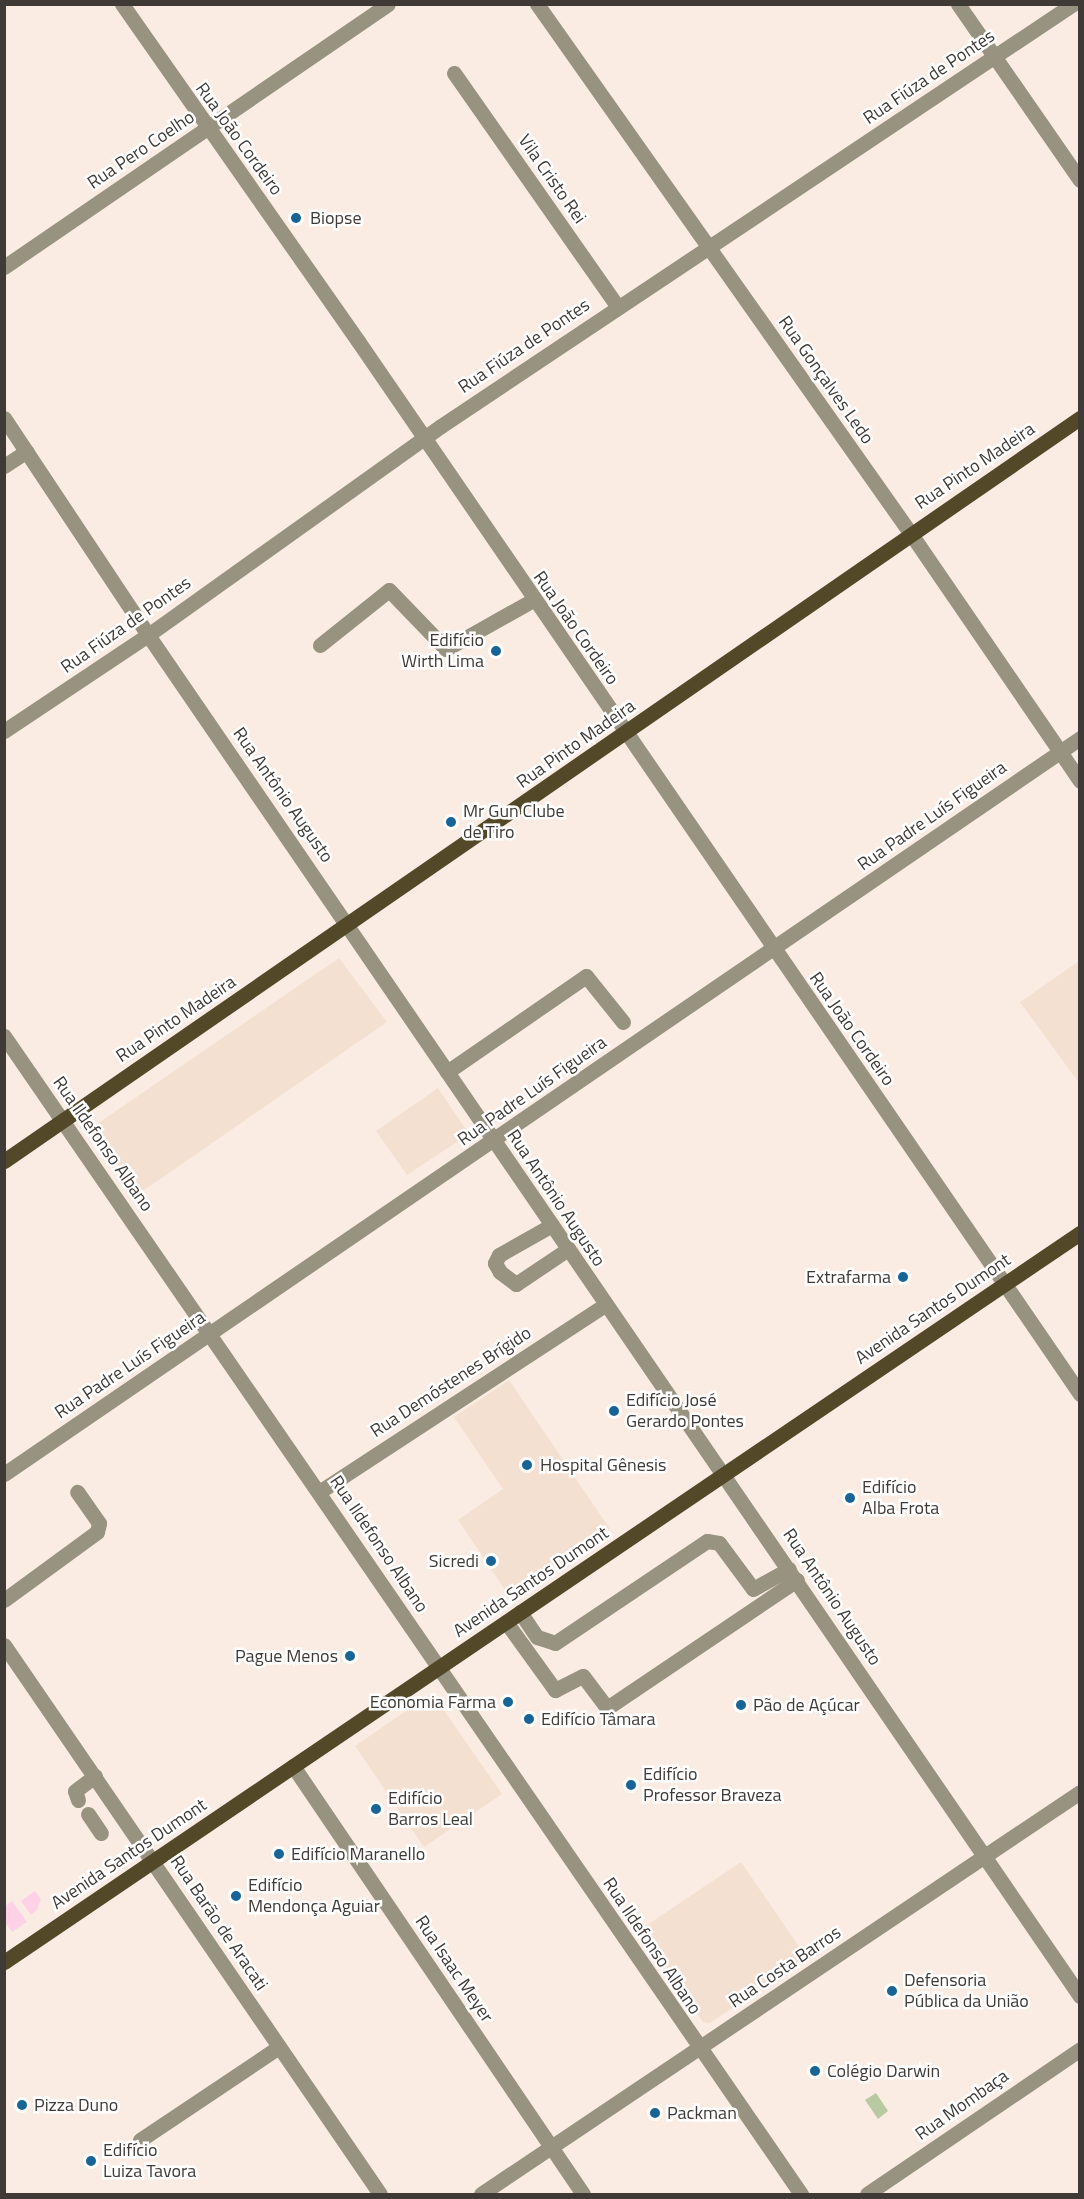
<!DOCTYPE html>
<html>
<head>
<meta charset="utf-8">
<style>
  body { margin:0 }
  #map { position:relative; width:1084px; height:2199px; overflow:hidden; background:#faece2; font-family:"Titillium Web",sans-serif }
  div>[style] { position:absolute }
  .built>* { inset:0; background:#f4e0d1 }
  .green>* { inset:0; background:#fed1e6 }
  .water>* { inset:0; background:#b7caa1 }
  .minor>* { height:15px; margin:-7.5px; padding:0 7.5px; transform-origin:7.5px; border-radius:7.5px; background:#989381 }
  .major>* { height:15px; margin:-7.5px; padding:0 7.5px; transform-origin:7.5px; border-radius:7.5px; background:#534929 }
  .dots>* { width:16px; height:16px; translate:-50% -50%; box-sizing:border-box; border:3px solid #fff; border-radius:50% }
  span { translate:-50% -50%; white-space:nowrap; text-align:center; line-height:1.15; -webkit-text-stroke:5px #fff; paint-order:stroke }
  .street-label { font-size:18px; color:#3f3a36 }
  .poi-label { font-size:18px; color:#3f3a36 }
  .left { translate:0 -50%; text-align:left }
  .right { translate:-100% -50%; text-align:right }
  .frame { position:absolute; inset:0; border:6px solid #3f3a36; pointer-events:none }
</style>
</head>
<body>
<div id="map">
  <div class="built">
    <div style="clip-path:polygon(339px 958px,387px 1022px,137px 1195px,94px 1126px)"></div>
    <div style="clip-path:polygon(1079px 961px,1079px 1083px,1020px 1002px)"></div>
    <div style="clip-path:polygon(438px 1088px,469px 1134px,407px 1175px,376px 1131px)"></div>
    <div style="clip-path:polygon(509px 1380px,610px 1529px,509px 1596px,458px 1520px,503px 1489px,454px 1417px)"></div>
    <div style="clip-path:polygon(432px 1693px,502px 1794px,424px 1847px,355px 1746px)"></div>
    <div style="clip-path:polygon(741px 1862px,807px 1958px,710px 2023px,703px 2022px,641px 1929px)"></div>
  </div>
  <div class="green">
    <div style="clip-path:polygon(35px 1891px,41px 1899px,37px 1910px,31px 1915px,21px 1901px)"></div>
    <div style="clip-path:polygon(12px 1901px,27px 1922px,12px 1932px,4px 1921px,5px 1906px)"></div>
  </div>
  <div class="water">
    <div style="clip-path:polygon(876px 2093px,888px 2111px,878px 2119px,865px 2100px)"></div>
  </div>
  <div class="minor">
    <div style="left:122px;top:4px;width:411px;rotate:55deg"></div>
    <div style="left:358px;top:341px;width:1277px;rotate:55.56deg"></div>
    <div style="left:537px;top:4px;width:649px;rotate:54.79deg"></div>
    <div style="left:911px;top:534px;width:299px;rotate:55.6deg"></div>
    <div style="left:958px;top:4px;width:214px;rotate:55.3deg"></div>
    <div style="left:454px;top:73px;width:286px;rotate:55deg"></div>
    <div style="left:4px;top:267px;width:465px;rotate:-34.4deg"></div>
    <div style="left:4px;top:418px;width:260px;rotate:56.4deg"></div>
    <div style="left:148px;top:635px;width:1650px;rotate:55.6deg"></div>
    <div style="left:4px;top:466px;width:27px;rotate:-33deg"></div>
    <div style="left:320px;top:645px;width:88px;rotate:-38.6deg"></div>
    <div style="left:389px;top:590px;width:82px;rotate:46deg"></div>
    <div style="left:446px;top:649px;width:100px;rotate:-29.4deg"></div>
    <div style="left:4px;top:731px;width:173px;rotate:-33.7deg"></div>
    <div style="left:148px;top:635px;width:360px;rotate:-35.5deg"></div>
    <div style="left:441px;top:426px;width:760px;rotate:-33.73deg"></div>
    <div style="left:4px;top:1036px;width:1406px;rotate:55.46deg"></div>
    <div style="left:447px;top:1072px;width:169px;rotate:-34.6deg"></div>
    <div style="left:586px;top:976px;width:59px;rotate:51.2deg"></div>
    <div style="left:552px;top:1225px;width:61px;rotate:150.5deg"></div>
    <div style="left:499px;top:1255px;width:9px;rotate:117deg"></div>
    <div style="left:495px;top:1263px;width:10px;rotate:61deg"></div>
    <div style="left:500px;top:1272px;width:20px;rotate:37deg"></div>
    <div style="left:516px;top:1284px;width:63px;rotate:-33.9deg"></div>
    <div style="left:4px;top:1474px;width:1304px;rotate:-34.37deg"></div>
    <div style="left:319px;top:1492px;width:342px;rotate:-33.2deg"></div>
    <div style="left:4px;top:1600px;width:115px;rotate:-36.2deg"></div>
    <div style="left:97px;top:1532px;width:9px;rotate:-77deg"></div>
    <div style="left:99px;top:1523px;width:38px;rotate:-125deg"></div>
    <div style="left:520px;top:1612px;width:30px;rotate:56deg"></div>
    <div style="left:537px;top:1637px;width:19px;rotate:18deg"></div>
    <div style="left:555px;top:1643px;width:183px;rotate:-33.9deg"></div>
    <div style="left:707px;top:1541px;width:12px;rotate:9deg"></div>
    <div style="left:719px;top:1543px;width:57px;rotate:53.5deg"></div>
    <div style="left:753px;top:1589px;width:41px;rotate:-29.1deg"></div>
    <div style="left:506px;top:1622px;width:84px;rotate:54.2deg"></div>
    <div style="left:555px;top:1690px;width:31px;rotate:-27deg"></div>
    <div style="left:583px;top:1676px;width:40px;rotate:53deg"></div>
    <div style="left:607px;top:1708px;width:229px;rotate:-34deg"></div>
    <div style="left:4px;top:1645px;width:665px;rotate:55.59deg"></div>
    <div style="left:293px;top:1766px;width:517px;rotate:55.88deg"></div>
    <div style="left:78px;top:1800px;width:9px;rotate:-108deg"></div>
    <div style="left:75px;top:1791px;width:25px;rotate:-37deg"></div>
    <div style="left:88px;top:1814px;width:23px;rotate:56deg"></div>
    <div style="left:140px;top:2140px;width:167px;rotate:-33.8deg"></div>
    <div style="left:481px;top:2194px;width:721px;rotate:-33.87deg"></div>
    <div style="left:867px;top:2194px;width:258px;rotate:-34.2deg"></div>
  </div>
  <div class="major">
    <div style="left:4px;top:1161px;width:1308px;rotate:-34.63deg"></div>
    <div style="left:4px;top:1962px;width:1300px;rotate:-34.12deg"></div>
  </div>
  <div class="dots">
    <div style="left:296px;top:218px;background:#186497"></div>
    <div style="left:496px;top:651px;background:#186497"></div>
    <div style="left:451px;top:822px;background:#186497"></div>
    <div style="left:903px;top:1277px;background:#186497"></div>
    <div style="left:614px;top:1411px;background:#186497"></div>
    <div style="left:527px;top:1465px;background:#186497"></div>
    <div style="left:850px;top:1498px;background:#186497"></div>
    <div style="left:491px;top:1561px;background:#186497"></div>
    <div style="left:350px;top:1656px;background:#186497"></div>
    <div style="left:508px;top:1702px;background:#186497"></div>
    <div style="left:741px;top:1705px;background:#186497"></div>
    <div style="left:529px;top:1719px;background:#186497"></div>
    <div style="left:631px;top:1785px;background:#186497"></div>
    <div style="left:376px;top:1809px;background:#186497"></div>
    <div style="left:279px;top:1854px;background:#186497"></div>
    <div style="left:236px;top:1896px;background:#186497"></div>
    <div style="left:892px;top:1991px;background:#186497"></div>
    <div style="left:815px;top:2071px;background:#186497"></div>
    <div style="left:22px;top:2105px;background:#186497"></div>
    <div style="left:655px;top:2113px;background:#186497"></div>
    <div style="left:91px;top:2161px;background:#186497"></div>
  </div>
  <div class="street-label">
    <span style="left:929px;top:77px;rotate:-34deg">Rua Fiúza de Pontes</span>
    <span style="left:239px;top:139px;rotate:54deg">Rua João Cordeiro</span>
    <span style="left:141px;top:150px;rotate:-34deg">Rua Pero Coelho</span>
    <span style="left:552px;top:179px;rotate:55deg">Vila Cristo Rei</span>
    <span style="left:524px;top:346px;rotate:-34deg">Rua Fiúza de Pontes</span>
    <span style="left:826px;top:380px;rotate:55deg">Rua Gonçalves Ledo</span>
    <span style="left:975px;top:466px;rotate:-34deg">Rua Pinto Madeira</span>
    <span style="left:126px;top:625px;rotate:-35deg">Rua Fiúza de Pontes</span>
    <span style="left:576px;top:628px;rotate:55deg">Rua João Cordeiro</span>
    <span style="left:576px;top:744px;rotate:-35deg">Rua Pinto Madeira</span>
    <span style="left:283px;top:795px;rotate:55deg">Rua Antônio Augusto</span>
    <span style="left:932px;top:816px;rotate:-35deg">Rua Padre Luís Figueira</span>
    <span style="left:176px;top:1019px;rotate:-34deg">Rua Pinto Madeira</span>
    <span style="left:852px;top:1029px;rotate:55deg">Rua João Cordeiro</span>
    <span style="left:532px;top:1091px;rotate:-35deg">Rua Padre Luís Figueira</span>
    <span style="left:103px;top:1144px;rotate:55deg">Rua Ildefonso Albano</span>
    <span style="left:556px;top:1198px;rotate:56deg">Rua Antônio Augusto</span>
    <span style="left:933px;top:1309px;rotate:-34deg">Avenida Santos Dumont</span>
    <span style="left:130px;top:1365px;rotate:-34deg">Rua Padre Luís Figueira</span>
    <span style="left:451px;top:1382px;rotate:-33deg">Rua Demóstenes Brígido</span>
    <span style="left:379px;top:1544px;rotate:56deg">Rua Ildefonso Albano</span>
    <span style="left:531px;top:1582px;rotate:-34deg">Avenida Santos Dumont</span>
    <span style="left:832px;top:1597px;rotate:56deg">Rua Antônio Augusto</span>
    <span style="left:129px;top:1854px;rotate:-34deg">Avenida Santos Dumont</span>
    <span style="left:219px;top:1923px;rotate:56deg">Rua Barão de Aracati</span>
    <span style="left:652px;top:1946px;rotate:56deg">Rua Ildefonso Albano</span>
    <span style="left:785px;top:1967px;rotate:-34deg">Rua Costa Barros</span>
    <span style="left:454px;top:1969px;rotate:56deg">Rua Isaac Meyer</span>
    <span style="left:962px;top:2105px;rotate:-35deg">Rua Mombaça</span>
  </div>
  <div class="poi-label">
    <span class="left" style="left:310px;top:218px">Biopse</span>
    <span class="right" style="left:484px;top:651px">Edifício<br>Wirth Lima</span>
    <span class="left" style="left:463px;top:822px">Mr Gun Clube<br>de Tiro</span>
    <span class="right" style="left:891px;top:1277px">Extrafarma</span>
    <span class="left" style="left:626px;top:1411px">Edifício José<br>Gerardo Pontes</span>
    <span class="left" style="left:540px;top:1465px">Hospital Gênesis</span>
    <span class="left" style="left:862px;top:1498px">Edifício<br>Alba Frota</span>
    <span class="right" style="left:479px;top:1561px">Sicredi</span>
    <span class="right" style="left:338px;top:1656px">Pague Menos</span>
    <span class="right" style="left:496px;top:1702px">Economia Farma</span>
    <span class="left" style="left:753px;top:1705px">Pão de Açúcar</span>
    <span class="left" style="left:541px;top:1719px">Edifício Tâmara</span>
    <span class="left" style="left:643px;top:1785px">Edifício<br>Professor Braveza</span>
    <span class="left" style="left:388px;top:1809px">Edifício<br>Barros Leal</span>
    <span class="left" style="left:291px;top:1854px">Edifício Maranello</span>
    <span class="left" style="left:248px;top:1896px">Edifício<br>Mendonça Aguiar</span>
    <span class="left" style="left:904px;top:1991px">Defensoria<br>Pública da União</span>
    <span class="left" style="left:827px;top:2071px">Colégio Darwin</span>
    <span class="left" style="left:34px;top:2105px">Pizza Duno</span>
    <span class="left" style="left:667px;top:2113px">Packman</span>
    <span class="left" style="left:103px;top:2161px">Edifício<br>Luiza Tavora</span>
  </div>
  <div class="frame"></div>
</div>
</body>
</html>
